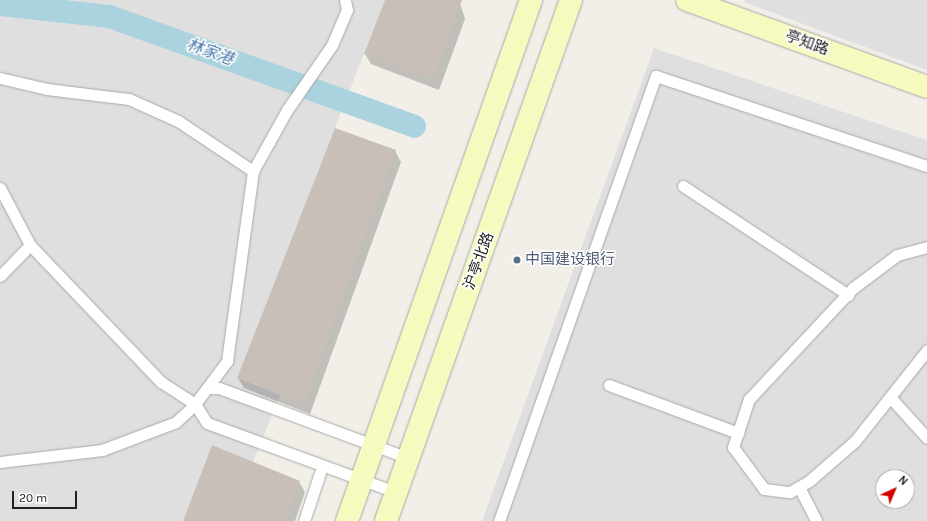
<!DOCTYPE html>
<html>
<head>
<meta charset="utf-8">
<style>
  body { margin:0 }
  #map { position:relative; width:927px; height:521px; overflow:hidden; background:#f2efe9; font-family:Karla,"Noto Sans SC",sans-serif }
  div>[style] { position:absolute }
  .residential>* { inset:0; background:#e0dfdf }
  .shadow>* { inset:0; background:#0003 }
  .canal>* { height:23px; margin:-11.5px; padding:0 11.5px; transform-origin:11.5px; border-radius:11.5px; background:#aad3df }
  .building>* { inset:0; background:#c7bfb8 }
  .roads { filter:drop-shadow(0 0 1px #a9a9a9) drop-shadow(0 0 1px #a9a9a9) }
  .lane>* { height:11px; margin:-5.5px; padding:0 5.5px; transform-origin:5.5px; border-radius:5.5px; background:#fff }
  .secondary>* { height:22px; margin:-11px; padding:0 11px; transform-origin:11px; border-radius:11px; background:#f7fabf }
  .dots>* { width:11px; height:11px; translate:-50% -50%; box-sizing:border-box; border:2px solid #fff; border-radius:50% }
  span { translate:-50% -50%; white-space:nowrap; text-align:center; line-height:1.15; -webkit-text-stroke:3px #fff; paint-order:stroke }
  .street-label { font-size:15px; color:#222 }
  .service-label { font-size:15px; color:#4e5e75 }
  .left { translate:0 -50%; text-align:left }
  .water-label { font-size:16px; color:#4a7aab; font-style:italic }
  .north { position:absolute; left:875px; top:469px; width:40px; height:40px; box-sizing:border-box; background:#fff; border:1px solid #a7a7a7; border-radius:50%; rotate:44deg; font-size:11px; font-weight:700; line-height:16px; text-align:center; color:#222 }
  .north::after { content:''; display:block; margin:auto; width:14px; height:18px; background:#d40000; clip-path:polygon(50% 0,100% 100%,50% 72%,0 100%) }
  .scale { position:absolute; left:12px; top:491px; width:65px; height:18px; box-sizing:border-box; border:2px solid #222; border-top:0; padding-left:5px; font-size:12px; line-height:14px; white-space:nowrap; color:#222; -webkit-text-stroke:3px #fff; paint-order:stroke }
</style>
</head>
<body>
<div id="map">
  <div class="residential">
    <div style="clip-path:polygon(0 0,385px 0,237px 378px,280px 395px,253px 462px,212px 445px,183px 521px,0 521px)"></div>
    <div style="clip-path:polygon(745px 0,927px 0,927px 70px,744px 2px)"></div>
    <div style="clip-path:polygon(evenodd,654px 48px,927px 140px,927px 521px,482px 521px,654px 48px,883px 477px,907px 477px,907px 501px,883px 501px,883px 477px)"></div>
  </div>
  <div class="shadow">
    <div style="clip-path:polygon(386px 0,459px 0,465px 19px,439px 90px,371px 64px,365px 54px)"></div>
    <div style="clip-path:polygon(395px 151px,401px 162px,310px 414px,244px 388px,238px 378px)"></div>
    <div style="clip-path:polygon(299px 482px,305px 492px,295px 521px,184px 521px)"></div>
  </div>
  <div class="canal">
    <div style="left:0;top:4px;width:110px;rotate:6.3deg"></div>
    <div style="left:109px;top:16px;width:324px;rotate:19.8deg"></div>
  </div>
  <div class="building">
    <div style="clip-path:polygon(385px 0,462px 0,433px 80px,364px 54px)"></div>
    <div style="clip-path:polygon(335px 128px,396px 150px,304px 404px,237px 378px)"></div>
    <div style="clip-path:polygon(212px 445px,300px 481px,285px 521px,183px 521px)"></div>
  </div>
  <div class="roads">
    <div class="lane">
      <div style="left:0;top:78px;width:48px;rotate:13.2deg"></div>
      <div style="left:47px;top:89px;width:83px;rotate:7deg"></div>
      <div style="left:129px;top:99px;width:54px;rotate:24.2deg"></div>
      <div style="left:178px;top:121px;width:90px;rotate:33.7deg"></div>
      <div style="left:683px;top:186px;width:198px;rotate:33.4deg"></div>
      <div style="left:0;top:188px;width:64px;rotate:62.2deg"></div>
      <div style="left:30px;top:245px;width:190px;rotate:46.3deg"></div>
      <div style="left:161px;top:382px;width:40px;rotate:32.9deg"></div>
      <div style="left:195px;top:404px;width:22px;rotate:58deg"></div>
      <div style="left:207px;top:423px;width:201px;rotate:20.1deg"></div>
      <div style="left:927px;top:247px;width:31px;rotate:165deg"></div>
      <div style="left:897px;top:255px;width:55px;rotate:143.1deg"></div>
      <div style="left:853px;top:288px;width:152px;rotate:133.1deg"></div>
      <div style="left:749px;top:399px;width:51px;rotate:108.4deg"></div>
      <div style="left:733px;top:447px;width:52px;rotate:53.6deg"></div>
      <div style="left:764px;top:489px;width:26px;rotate:7deg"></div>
      <div style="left:790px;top:492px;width:22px;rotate:-30deg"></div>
      <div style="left:809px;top:481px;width:61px;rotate:-41deg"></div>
      <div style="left:855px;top:441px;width:116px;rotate:-51.6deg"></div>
      <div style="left:0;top:276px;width:43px;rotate:-45.9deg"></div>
      <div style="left:609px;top:385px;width:138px;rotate:20.4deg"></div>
      <div style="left:207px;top:388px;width:12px"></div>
      <div style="left:219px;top:388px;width:202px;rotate:20.3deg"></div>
      <div style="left:890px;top:397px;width:55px;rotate:47.9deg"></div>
      <div style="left:0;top:462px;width:103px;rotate:-6.7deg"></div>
      <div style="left:102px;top:450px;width:79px;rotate:-20.7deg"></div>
      <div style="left:176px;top:422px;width:26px;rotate:-43deg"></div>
      <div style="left:195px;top:404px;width:54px;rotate:-53.3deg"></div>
      <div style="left:227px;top:361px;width:192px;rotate:-82.2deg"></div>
      <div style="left:253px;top:171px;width:70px;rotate:-60.9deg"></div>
      <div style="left:287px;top:110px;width:79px;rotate:-55.3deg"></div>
      <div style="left:332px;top:45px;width:38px;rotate:-67deg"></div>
      <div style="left:347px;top:10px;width:10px;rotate:-101deg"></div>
      <div style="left:799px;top:487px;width:38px;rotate:63deg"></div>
      <div style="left:304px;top:521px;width:51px;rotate:-71.6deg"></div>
      <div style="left:499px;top:521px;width:472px;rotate:-70.6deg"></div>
      <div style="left:656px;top:76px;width:286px;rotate:18.4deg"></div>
    </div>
    <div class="secondary">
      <div style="left:687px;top:0;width:255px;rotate:19.9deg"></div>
      <div style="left:347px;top:521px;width:553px;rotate:-70.55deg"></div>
      <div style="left:386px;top:521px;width:553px;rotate:-70.45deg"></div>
    </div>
  </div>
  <div class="dots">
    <div style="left:517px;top:260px;background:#5c6f8a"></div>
  </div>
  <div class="street-label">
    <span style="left:807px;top:43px;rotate:20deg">亭知路</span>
    <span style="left:479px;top:261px;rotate:-70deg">沪亭北路</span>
  </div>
  <div class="service-label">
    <span class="left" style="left:525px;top:260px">中国建设银行</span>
  </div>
  <div class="water-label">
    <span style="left:210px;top:52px;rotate:20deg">林家港</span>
  </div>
  <div class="north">N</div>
  <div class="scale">20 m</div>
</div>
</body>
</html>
